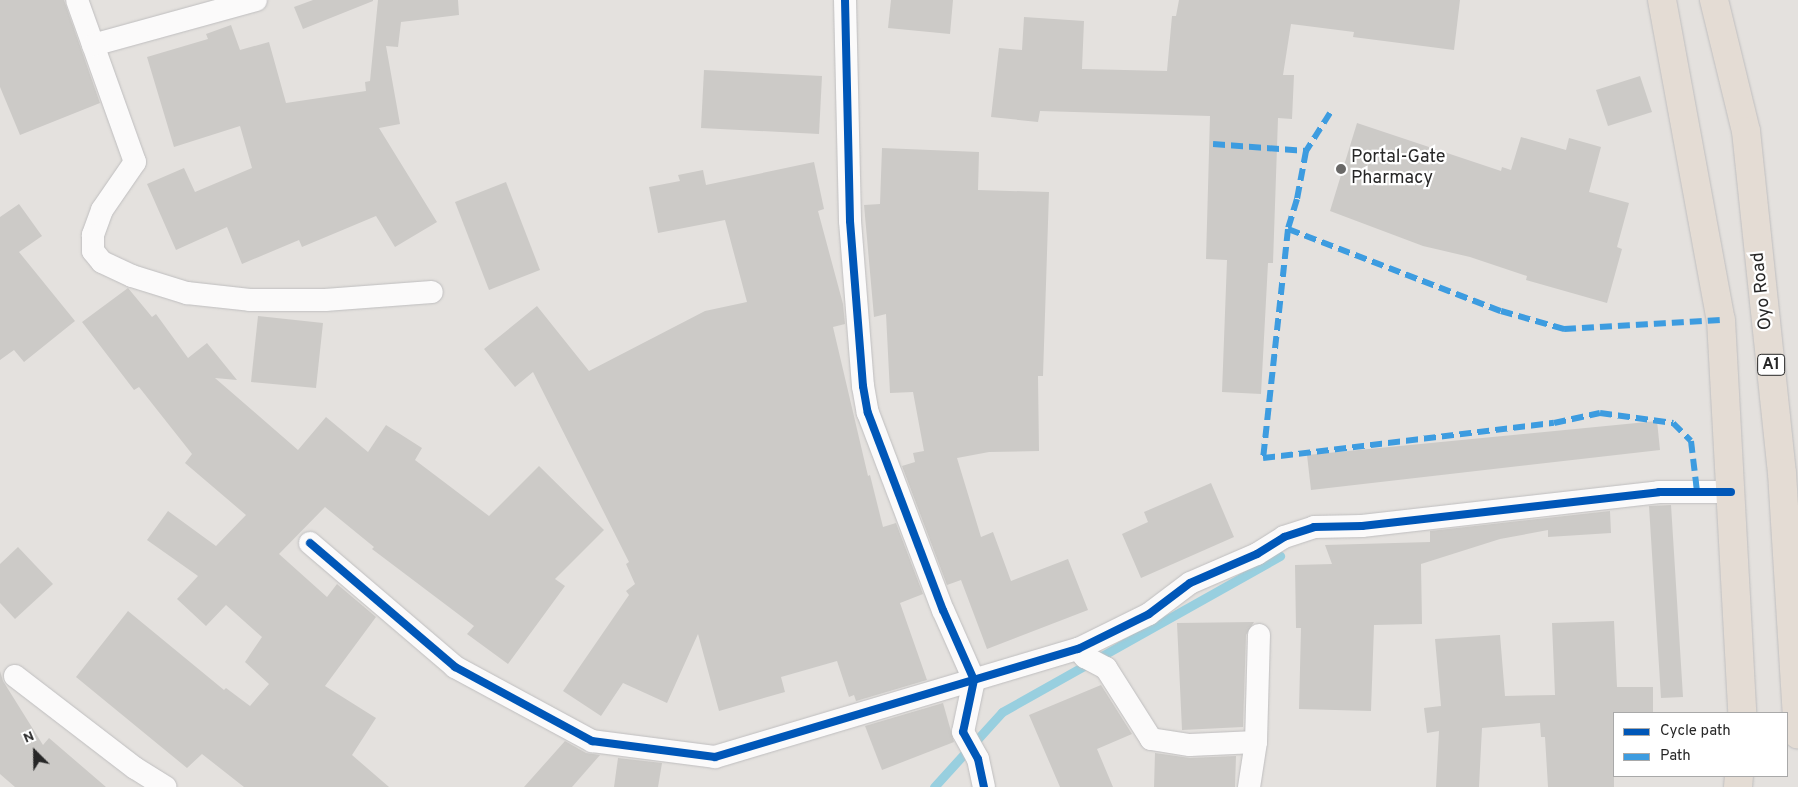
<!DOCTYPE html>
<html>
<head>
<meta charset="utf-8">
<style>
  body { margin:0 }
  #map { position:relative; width:1798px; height:787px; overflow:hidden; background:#e4e1de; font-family:Overpass,sans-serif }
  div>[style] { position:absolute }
  .stream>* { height:9px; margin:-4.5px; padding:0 4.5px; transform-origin:4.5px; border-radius:4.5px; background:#98cfdf }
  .building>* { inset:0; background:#cccac7 }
  .roads { filter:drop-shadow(0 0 1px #bfbebf) drop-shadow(0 0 1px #bfbebf) }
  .minor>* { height:22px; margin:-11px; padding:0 11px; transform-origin:11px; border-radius:11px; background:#fbfafa }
  .trunk>* { height:28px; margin:-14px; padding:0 14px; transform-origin:14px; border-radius:14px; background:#e4dcd4 }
  .quiet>* { height:6px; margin-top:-3px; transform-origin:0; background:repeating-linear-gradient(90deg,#3d9ce0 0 12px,transparent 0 18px) }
  .cycleway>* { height:8px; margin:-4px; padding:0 4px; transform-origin:4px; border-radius:4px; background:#0057b8 }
  .dots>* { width:14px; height:14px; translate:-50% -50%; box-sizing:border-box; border:2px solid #fff; border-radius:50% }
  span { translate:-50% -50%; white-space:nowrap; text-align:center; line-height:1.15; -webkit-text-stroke:4.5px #fff; paint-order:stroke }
  .shield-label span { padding:1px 4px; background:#fff; border:1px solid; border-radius:4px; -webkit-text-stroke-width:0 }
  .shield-label { font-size:16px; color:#272727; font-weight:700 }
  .poi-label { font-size:18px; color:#272727 }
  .left { translate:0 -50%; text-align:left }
  .street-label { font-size:18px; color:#272727 }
  .legend { position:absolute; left:1613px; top:712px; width:175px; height:65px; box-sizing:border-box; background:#fff; border:1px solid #a9a9a9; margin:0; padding:6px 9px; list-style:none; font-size:15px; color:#272727 }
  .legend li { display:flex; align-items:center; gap:10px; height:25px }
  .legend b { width:25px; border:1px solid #a9a9a9 }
  .north { position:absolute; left:10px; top:727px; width:50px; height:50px; -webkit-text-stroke:4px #fff; paint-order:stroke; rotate:337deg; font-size:14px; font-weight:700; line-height:20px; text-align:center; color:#272727 }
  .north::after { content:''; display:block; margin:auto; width:18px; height:22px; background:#272727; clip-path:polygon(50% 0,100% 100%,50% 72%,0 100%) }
</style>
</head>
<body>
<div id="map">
  <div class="stream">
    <div style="left:934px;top:787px;width:101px;rotate:-47.8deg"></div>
    <div style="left:1002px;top:712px;width:319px;rotate:-29.3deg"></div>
  </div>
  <div class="building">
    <div style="clip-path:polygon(0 0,64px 0,100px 103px,20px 135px,0 87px)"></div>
    <div style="clip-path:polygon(313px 0,373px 0,373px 1px,303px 29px,294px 7px)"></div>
    <div style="clip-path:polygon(378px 0,458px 0,459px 15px,401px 22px,398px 47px,386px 46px,400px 124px,379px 128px,437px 222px,395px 247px,376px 216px,302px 247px,299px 240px,242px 264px,227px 227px,176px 250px,147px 184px,184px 168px,195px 192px,252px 168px,240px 126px,174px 147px,147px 57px,208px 39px,206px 34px,231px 25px,240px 50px,269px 42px,286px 103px,366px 91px,365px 82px,370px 81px)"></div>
    <div style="clip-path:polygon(891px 0,953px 0,950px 34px,888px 28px)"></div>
    <div style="clip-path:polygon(1179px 0,1460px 0,1454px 50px,1353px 37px,1354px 32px,1291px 24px,1283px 75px,1294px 75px,1292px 119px,1278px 118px,1273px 263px,1268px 263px,1261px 394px,1222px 392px,1227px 260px,1206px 259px,1210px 116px,1040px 111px,1038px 122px,991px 117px,999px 48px,1022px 50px,1024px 17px,1084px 21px,1082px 69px,1167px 71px,1172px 16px,1176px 16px)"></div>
    <div style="clip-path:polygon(704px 70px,822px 76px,819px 134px,701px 128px)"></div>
    <div style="clip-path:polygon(1640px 76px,1652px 112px,1608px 126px,1596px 90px)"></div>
    <div style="clip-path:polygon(1357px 123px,1501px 171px,1502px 167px,1511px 170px,1521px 137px,1566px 150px,1569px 138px,1601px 147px,1589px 192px,1629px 203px,1617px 247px,1622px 249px,1607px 303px,1526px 280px,1527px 276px,1470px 257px,1423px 246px,1330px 211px)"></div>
    <div style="clip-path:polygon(882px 148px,979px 152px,978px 190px,1049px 192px,1043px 376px,1038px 376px,1039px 451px,989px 452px,957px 458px,981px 537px,993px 532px,1011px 581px,1068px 559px,1088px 610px,987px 649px,961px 580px,947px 585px,902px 466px,915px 462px,913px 453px,924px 451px,913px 392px,890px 393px,886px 314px,874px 317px,864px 205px,880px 204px)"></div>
    <div style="clip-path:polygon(814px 162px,824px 209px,818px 211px,843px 304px,845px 324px,833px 327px,868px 476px,870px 475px,883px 527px,896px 523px,923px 594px,900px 603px,927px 680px,856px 701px,854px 695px,849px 697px,837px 661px,781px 677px,785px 692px,719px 711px,698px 634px,667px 703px,623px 683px,601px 716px,563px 691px,629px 595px,626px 591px,635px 584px,626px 564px,629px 562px,533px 372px,515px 387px,484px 349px,537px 306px,589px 371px,705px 311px,747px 302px,725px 220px,658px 233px,649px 187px,680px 181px,678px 175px,703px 170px,706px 185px)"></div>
    <div style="clip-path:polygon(506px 182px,540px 270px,489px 290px,455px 202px)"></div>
    <div style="clip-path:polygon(19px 204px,42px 236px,19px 252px,75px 321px,24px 362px,14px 350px,0 360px,0 217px)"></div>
    <div style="clip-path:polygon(128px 288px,152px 317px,156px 314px,188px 358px,207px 343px,237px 380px,215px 378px,298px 450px,326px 417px,368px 452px,386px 425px,422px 448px,415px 460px,489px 516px,539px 466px,604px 530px,555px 579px,565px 586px,508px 664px,467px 634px,474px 626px,372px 549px,374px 547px,325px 507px,279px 554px,327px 597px,337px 584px,376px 617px,325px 686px,376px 718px,352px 755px,389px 787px,244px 787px,202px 754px,187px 768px,76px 677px,128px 611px,224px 690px,226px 688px,250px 706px,269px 684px,245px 662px,262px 637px,226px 605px,206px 626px,177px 599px,198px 576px,147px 540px,168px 511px,216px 546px,246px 515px,185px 463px,192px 454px,139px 387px,134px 390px,82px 322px)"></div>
    <div style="clip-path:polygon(258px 316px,323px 323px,316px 388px,251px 382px)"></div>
    <div style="clip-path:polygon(1657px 421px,1660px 450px,1311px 490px,1307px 455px)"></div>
    <div style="clip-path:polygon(1211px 483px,1234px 537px,1141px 578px,1122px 534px,1148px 522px,1144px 512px)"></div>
    <div style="clip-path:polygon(1671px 505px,1683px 697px,1661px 698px,1649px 506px)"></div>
    <div style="clip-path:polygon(1610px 511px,1611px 533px,1548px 537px,1548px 530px,1500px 539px,1421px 564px,1422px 624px,1374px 625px,1371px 711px,1299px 709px,1301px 628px,1296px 628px,1295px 565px,1332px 564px,1325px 545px,1430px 542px,1430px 531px)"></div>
    <div style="clip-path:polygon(18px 547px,53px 584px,15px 619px,0 603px,0 564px)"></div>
    <div style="clip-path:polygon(1614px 621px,1617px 687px,1653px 687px,1653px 713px,1614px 713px,1614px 787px,1548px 787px,1545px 737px,1541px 737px,1540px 723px,1482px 728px,1479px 787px,1436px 787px,1439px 731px,1427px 733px,1424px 708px,1441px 706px,1435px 639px,1500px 635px,1505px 696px,1555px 695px,1552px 623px)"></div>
    <div style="clip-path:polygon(1254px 622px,1246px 635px,1243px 727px,1182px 730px,1177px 623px)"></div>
    <div style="clip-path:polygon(0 671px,3px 681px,43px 745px,49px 738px,106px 787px,15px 787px,0 774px)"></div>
    <div style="clip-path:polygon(1101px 685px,1132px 734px,1097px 749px,1113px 787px,1060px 787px,1029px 715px)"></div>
    <div style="clip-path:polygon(943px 703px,954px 742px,882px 770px,865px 726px)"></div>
    <div style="clip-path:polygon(565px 741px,586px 753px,600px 755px,572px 787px,524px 787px)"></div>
    <div style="clip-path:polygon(1155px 753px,1190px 758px,1236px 756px,1235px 787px,1154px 787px)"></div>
    <div style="clip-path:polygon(618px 758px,662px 763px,658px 787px,614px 787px)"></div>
  </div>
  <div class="roads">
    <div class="minor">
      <div style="left:77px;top:0;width:172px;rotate:70.3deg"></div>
      <div style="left:135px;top:162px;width:58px;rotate:124.5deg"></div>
      <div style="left:102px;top:210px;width:27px;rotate:110deg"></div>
      <div style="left:93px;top:235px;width:16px;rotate:90deg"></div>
      <div style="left:93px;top:251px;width:14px;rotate:51deg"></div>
      <div style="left:102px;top:262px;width:33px;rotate:25deg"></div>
      <div style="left:132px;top:276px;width:58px;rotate:17.2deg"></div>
      <div style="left:187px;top:293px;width:63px;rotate:6.3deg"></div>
      <div style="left:250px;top:300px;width:75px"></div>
      <div style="left:325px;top:300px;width:107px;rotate:-4.3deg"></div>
      <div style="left:845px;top:0;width:221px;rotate:88.7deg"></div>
      <div style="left:850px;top:221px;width:166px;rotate:85.5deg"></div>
      <div style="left:863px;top:386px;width:27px;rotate:80deg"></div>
      <div style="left:868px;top:413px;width:211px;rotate:69.2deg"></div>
      <div style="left:943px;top:610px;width:77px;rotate:66.1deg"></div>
      <div style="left:974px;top:680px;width:53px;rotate:101.9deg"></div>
      <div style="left:963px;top:732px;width:31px;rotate:61deg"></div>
      <div style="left:978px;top:759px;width:29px;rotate:78deg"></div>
      <div style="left:93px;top:45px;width:169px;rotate:-15.4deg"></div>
      <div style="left:310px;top:543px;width:191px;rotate:40.5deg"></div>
      <div style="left:455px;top:667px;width:156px;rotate:28.4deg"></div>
      <div style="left:592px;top:741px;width:124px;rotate:7.4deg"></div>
      <div style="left:715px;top:757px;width:379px;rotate:-16.6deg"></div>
      <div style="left:1078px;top:649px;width:79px;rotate:-26.2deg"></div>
      <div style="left:1149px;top:614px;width:51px;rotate:-37.1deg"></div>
      <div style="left:1190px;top:583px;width:73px;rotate:-23.4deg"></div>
      <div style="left:1257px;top:554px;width:32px;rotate:-32deg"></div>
      <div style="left:1284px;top:537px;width:32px;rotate:-18deg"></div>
      <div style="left:1314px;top:527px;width:48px;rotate:-1.2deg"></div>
      <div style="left:1362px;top:526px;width:299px;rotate:-6.5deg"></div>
      <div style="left:1659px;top:492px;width:72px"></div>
      <div style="left:1078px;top:649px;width:11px;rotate:49deg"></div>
      <div style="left:1085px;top:657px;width:24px;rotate:28deg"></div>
      <div style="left:1106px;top:668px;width:84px;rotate:57.6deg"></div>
      <div style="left:1151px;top:739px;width:39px;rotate:9deg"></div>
      <div style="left:1190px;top:745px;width:66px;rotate:-2.6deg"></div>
      <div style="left:1256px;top:742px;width:46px;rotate:98.8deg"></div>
      <div style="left:15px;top:676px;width:151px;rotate:37.5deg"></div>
      <div style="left:135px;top:768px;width:36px;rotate:32deg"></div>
      <div style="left:1256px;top:742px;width:107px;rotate:-88.4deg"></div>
    </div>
    <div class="trunk">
      <div style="left:1662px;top:0;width:325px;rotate:79.6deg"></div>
      <div style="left:1721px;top:320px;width:394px;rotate:86.9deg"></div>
      <div style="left:1714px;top:0;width:135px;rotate:76.3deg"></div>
      <div style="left:1746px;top:131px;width:344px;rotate:84deg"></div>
      <div style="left:1782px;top:473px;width:262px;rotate:86.5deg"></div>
      <div style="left:1738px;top:787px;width:11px;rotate:-85deg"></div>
    </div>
  </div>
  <div class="quiet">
    <div style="left:1330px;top:113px;width:45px;rotate:122.3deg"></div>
    <div style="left:1306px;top:151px;width:49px;rotate:100.6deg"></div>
    <div style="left:1297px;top:199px;width:31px;rotate:107deg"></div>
    <div style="left:1288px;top:229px;width:230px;rotate:96.2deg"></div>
    <div style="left:1263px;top:458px;width:293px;rotate:-6.9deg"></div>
    <div style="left:1554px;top:423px;width:47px;rotate:-12.3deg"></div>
    <div style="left:1600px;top:413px;width:74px;rotate:7.8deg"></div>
    <div style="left:1673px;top:423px;width:25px;rotate:45deg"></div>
    <div style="left:1691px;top:441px;width:50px;rotate:83.2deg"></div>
    <div style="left:1213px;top:144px;width:93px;rotate:4.3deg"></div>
    <div style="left:1288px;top:229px;width:228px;rotate:21.1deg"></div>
    <div style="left:1501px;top:311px;width:66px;rotate:15.9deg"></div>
    <div style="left:1564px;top:329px;width:157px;rotate:-3.3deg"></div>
  </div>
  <div class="cycleway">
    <div style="left:845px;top:0;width:221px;rotate:88.7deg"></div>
    <div style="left:850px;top:221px;width:166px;rotate:85.5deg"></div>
    <div style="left:863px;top:386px;width:27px;rotate:80deg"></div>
    <div style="left:868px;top:413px;width:211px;rotate:69.2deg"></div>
    <div style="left:943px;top:610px;width:77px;rotate:66.1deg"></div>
    <div style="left:974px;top:680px;width:53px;rotate:101.9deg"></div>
    <div style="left:963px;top:732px;width:31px;rotate:61deg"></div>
    <div style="left:978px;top:759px;width:29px;rotate:78deg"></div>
    <div style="left:310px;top:543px;width:191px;rotate:40.5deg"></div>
    <div style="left:455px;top:667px;width:156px;rotate:28.4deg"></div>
    <div style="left:592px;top:741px;width:124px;rotate:7.4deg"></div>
    <div style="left:715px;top:757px;width:379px;rotate:-16.6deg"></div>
    <div style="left:1078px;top:649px;width:79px;rotate:-26.2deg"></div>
    <div style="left:1149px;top:614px;width:51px;rotate:-37.1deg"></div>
    <div style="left:1190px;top:583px;width:73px;rotate:-23.4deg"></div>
    <div style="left:1257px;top:554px;width:32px;rotate:-32deg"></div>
    <div style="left:1284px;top:537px;width:32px;rotate:-18deg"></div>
    <div style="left:1314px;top:527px;width:48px;rotate:-1.2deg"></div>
    <div style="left:1362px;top:526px;width:299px;rotate:-6.5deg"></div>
    <div style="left:1659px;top:492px;width:72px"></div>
  </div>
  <div class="dots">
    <div style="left:1341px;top:169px;background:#696867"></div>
  </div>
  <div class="shield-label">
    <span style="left:1771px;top:365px">A1</span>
  </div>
  <div class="poi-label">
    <span class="left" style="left:1351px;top:169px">Portal-Gate<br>Pharmacy</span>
  </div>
  <div class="street-label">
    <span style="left:1763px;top:291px;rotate:-96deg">Oyo Road</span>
  </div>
  <ul class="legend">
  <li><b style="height:6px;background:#0057b8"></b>Cycle path</li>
  <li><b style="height:6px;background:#3d9ce0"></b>Path</li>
  </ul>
  <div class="north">N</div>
</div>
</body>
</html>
